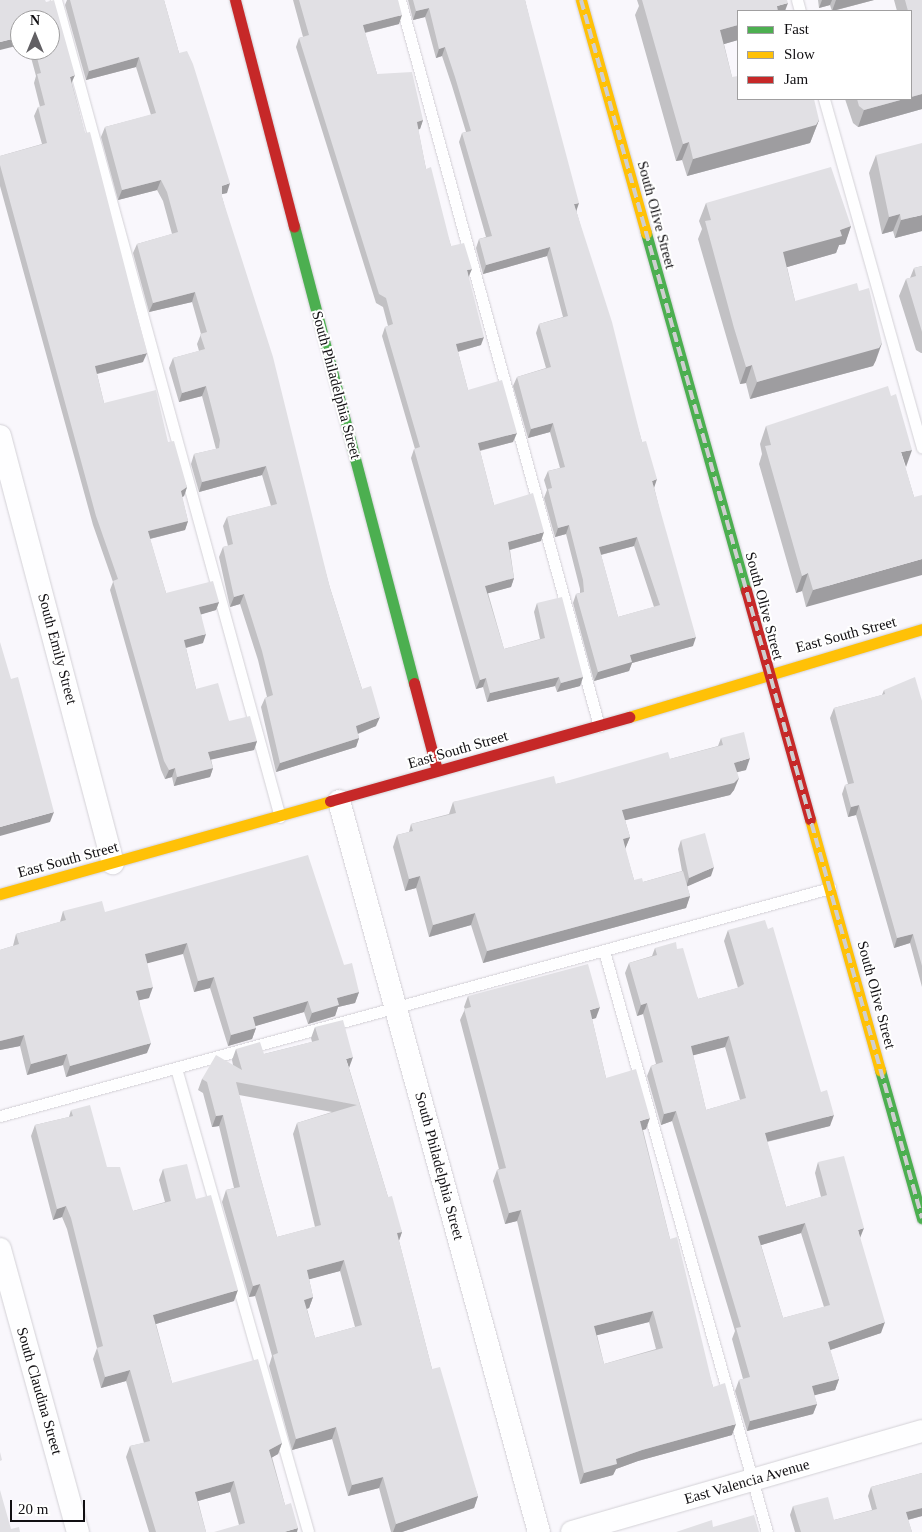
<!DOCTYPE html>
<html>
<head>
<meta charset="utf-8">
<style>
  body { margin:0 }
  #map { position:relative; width:922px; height:1532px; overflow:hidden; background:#f9f7fc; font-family:Georgia,serif }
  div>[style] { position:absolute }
  .roads { filter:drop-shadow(0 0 1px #d3d1d6) drop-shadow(0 0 1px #d3d1d6) }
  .lane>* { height:11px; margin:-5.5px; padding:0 5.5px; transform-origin:5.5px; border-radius:5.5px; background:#fefeff }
  .street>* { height:22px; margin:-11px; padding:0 11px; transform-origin:11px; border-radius:11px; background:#fefeff }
  .fast>* { height:11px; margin:-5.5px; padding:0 5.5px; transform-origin:5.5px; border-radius:5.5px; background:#4caf50 }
  .slow>* { height:11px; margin:-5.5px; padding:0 5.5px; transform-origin:5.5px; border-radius:5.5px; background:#ffc107 }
  .jam>* { height:11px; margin:-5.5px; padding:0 5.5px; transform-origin:5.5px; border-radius:5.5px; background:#c62828 }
  .rail>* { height:4px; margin-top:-2px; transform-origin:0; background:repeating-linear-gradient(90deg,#cfcfd0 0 10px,transparent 0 15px) }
  .wall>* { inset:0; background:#c2c1c4 }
  .shaded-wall>* { inset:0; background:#9e9da0 }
  .building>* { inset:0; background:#e1e0e4 }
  span { translate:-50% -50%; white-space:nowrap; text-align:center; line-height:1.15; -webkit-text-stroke:4px #fff; paint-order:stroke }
  .street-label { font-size:15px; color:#110f12 }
  .legend { position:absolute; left:737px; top:10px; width:175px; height:90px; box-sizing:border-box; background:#fff; border:1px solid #a09fa0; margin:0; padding:6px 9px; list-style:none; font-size:15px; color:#110f12 }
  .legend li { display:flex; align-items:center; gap:10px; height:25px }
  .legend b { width:25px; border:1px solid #a09fa0 }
  .north { position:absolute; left:10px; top:10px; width:50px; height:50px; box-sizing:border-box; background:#fff; border:1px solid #a09fa0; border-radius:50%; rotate:0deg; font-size:14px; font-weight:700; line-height:20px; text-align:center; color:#110f12 }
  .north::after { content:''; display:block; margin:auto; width:18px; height:22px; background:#626064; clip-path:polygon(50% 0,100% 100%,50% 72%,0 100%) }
  .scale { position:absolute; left:10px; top:1500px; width:75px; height:22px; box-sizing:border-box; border:2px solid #110f12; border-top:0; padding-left:6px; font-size:15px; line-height:18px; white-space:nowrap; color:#110f12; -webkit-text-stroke:4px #fff; paint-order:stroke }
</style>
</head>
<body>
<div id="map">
  <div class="roads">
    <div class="lane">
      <div style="left:56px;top:0;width:847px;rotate:74.67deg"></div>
      <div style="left:400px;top:0;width:753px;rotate:74.67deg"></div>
      <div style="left:797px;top:0;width:11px;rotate:75deg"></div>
      <div style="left:824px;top:99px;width:362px;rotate:74.3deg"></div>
      <div style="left:604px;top:951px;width:603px;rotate:74.33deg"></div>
      <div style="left:176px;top:1068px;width:482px;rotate:74.1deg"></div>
      <div style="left:0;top:1116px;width:861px;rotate:-15.36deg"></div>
    </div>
    <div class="street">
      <div style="left:0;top:436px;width:442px;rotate:75.2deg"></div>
      <div style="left:339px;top:801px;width:758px;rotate:74.7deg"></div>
      <div style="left:0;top:1249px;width:294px;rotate:74.6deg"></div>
      <div style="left:572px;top:1532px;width:364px;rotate:-16.1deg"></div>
    </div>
    <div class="fast">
      <div style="left:294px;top:226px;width:472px;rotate:75.3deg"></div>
      <div style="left:646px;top:233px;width:371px;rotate:74.4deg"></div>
      <div style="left:880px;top:1070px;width:154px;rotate:74.2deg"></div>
    </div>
    <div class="slow">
      <div style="left:581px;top:0;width:242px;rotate:74.4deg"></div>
      <div style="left:629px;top:717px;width:306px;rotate:-16.7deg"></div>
      <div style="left:810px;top:819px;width:261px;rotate:74.4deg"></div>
      <div style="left:0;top:894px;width:343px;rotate:-15.7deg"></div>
    </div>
    <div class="jam">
      <div style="left:235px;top:0;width:234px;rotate:75.4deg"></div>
      <div style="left:746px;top:590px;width:238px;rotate:74.4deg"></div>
      <div style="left:414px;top:683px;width:90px;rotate:75.2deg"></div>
      <div style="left:330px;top:801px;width:311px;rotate:-15.7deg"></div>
    </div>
  </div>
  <div class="rail">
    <div style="left:581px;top:0;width:1265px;rotate:74.36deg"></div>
  </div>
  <div class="wall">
    <div style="clip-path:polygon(45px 0,72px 83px,143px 362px,97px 374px,104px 403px,168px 442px,187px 487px,184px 496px,182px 497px,188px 521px,185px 530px,150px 539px,166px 593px,219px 602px,216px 610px,201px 614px,203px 643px,186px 648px,196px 689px,229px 721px,257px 741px,254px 750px,211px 759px,213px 768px,210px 777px,174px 786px,172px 777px,165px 779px,161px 770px,110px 590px,113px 582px,93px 525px,0 186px,0 156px,42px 144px,34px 116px,38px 107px,40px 107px,34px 83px,36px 76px,29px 50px,50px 50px,50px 20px)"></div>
    <div style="clip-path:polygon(67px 0,164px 0,179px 53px,227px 193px,222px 194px,222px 197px,330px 588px,362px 689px,376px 726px,358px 734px,359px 738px,356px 747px,276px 772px,261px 707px,265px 698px,267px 697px,258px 660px,240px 604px,230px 607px,219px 557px,223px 547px,228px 546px,223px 526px,227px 517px,271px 506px,262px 475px,199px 492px,191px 464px,194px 454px,216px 449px,202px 396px,179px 402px,169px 368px,173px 358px,199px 351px,197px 344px,201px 334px,192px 302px,149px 312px,133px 253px,137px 244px,172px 234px,163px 201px,157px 190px,118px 200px,101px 137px,105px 127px,151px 115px,136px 67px,86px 80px,65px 5px)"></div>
    <div style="clip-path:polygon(293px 0,398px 0,399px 24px,365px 33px,377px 74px,423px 120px,420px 129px,418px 129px,426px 169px,451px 246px,468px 277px,481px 345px,458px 352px,468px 390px,513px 442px,480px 451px,494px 505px,541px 541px,510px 550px,514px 578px,511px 587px,488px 593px,504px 649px,540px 639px,534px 612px,537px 603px,583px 677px,580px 686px,557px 692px,555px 686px,487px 702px,483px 687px,476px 689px,411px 458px,414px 449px,415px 449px,382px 336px,385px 327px,388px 326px,383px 307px,376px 303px,296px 47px,299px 38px,303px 37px)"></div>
    <div style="clip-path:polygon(evenodd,408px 0,525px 0,576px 210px,642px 442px,654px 487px,693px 646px,632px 663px,629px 671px,594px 681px,573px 603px,576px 594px,580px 593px,580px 589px,566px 534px,555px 537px,544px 498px,547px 490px,544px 480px,548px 471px,560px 468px,550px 432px,528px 438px,513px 386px,517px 377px,546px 368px,536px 333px,539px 324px,563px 317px,547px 256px,483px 274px,476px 248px,479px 239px,486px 237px,459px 142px,462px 133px,466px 132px,452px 86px,442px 56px,436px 58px,425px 17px,413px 20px,408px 0,634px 546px,654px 607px,618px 617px,601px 555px,634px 546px)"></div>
    <div style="clip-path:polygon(637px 0,787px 0,738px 11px,738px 40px,724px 44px,732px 77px,819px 120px,810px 143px,687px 176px,682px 160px,676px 161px,635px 15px,639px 6px)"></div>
    <div style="clip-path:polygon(818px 0,874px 0,833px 11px,832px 11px,830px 5px,819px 8px)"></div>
    <div style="clip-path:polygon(894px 0,922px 0,922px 109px,858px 127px,853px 123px,845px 99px,911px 99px,911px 11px,897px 11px)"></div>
    <div style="clip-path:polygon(876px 155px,922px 231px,895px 238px,893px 231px,882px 234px,869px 173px)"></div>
    <div style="clip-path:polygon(706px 203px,851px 226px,845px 244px,839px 245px,836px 253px,787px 267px,795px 301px,876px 360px,873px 366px,750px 399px,746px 383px,740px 384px,698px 239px,702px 229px,699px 221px)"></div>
    <div style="clip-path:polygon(922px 266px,922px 353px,921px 353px,916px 350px,899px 296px,906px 279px,910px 278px,914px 268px)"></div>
    <div style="clip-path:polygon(766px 426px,905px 467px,914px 497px,806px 607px,802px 591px,796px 593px,759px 464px,762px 454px,760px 444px)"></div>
    <div style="clip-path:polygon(884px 690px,922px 701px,922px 987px,910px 943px,894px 948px,856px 815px,848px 817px,842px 794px,845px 785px,848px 784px,830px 718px,834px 708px,882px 695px)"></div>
    <div style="clip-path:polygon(721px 738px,746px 770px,737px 772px,734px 790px,730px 795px,625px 820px,630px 837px,625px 849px,634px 880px,643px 882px,682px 871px,678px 849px,681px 840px,711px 876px,687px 886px,690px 896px,686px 908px,483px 963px,471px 925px,429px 937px,416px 888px,405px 891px,393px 847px,397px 835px,409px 832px,411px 824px,449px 814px,453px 802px,556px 784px,670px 759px,718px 746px)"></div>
    <div style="clip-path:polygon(63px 911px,105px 912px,344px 965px,359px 992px,355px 1003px,338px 1007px,335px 1016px,308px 1024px,304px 1012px,255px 1026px,256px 1028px,252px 1039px,228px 1046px,210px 988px,194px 992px,183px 954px,179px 954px,147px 963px,149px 998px,139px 1000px,147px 1053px,66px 1077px,63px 1065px,27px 1075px,20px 1046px,0 1050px,0 950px,13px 946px,16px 934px,60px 922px)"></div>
    <div style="clip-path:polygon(evenodd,728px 930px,830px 1126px,767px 1142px,786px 1207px,821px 1197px,815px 1173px,818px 1162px,860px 1238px,881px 1333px,830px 1350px,839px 1379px,835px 1390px,814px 1395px,817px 1404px,813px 1414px,747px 1431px,735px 1391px,739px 1380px,743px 1379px,732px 1339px,735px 1331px,672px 1121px,661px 1125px,647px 1076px,651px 1066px,656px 1064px,643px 1014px,637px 1016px,625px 973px,629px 963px,652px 956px,655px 948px,677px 949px,698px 999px,738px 988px,724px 941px,728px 930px,725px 1047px,740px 1100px,706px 1110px,693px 1055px,725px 1047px,728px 930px,801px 1233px,824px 1307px,783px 1318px,761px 1245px,801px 1233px)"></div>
    <div style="clip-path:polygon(evenodd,468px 996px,596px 1018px,592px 1019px,606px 1078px,646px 1129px,643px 1130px,670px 1239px,713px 1387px,732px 1435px,638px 1461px,616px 1469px,613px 1475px,580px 1484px,517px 1221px,505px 1224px,493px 1181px,497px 1170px,499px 1169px,460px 1020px,465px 1009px,464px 1007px,468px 996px,649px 1322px,656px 1349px,604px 1364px,597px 1335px,649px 1322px)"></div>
    <div style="clip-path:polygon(evenodd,315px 1027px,349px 1068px,388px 1197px,402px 1232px,399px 1241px,432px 1369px,478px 1496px,474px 1508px,402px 1532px,391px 1532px,379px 1488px,348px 1496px,332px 1439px,292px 1450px,269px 1366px,272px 1356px,255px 1296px,249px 1297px,222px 1202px,226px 1190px,234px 1188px,219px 1126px,212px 1127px,203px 1093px,198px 1090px,202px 1079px,233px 1065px,232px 1060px,236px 1049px,264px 1054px,312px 1042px,311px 1038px,315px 1027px,239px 1095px,332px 1112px,297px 1123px,293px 1134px,315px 1227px,277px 1237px,259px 1172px,239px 1095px,315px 1027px,340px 1271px,355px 1327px,315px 1338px,307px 1309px,309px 1308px,313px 1297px,309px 1279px,340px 1271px)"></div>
    <div style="clip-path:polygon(71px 1110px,133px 1211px,165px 1202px,159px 1180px,163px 1169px,196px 1199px,234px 1301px,156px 1324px,172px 1383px,282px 1443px,278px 1454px,272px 1457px,285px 1505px,298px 1528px,239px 1525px,230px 1492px,198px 1501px,206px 1532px,149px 1532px,126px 1457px,130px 1446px,144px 1443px,126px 1381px,101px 1388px,93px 1359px,97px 1348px,67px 1229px,62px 1217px,53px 1220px,31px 1136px,35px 1125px,69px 1117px)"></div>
    <div style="clip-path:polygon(922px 1473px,922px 1516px,908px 1520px,912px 1532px,795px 1532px,790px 1515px,793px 1506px,834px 1520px,872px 1510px,868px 1496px,871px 1487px)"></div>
  </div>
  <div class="shaded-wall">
    <div style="clip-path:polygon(822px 0,832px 0,830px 5px,819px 8px)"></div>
    <div style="clip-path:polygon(836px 0,874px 0,832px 11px)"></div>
    <div style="clip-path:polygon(788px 3px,785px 11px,775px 11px,777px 6px)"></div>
    <div style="clip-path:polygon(429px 8px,425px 17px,413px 20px,416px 11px)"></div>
    <div style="clip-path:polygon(402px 15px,399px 24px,359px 34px,363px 25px)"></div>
    <div style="clip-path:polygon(738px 25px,738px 40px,714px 47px,720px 30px)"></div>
    <div style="clip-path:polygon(20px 37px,20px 45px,0 50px,0 42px)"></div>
    <div style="clip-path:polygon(445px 47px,442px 56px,436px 58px,439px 49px)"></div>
    <div style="clip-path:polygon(139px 57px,136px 67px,86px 80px,89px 71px)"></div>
    <div style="clip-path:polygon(75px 75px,71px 84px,70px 77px)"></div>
    <div style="clip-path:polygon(922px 94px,922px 109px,858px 127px,864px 110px,904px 99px,911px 99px,911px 97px)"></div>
    <div style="clip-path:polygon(423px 120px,420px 129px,413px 131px,417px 122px)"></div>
    <div style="clip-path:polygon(819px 120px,810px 143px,687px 176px,693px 159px)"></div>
    <div style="clip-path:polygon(689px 142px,682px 160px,676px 161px,683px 144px)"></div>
    <div style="clip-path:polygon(161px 180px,157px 190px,118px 200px,122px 190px)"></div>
    <div style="clip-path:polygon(230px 183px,227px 193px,218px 195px,222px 186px)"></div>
    <div style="clip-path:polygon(579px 203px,576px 212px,574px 204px)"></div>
    <div style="clip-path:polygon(900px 214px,893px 231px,882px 234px,889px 217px)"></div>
    <div style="clip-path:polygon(922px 215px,922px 231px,895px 238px,901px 220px)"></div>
    <div style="clip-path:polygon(851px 226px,845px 244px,839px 245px,836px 253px,777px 270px,783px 252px,840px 230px)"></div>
    <div style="clip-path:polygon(550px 247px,547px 256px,483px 274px,486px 265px)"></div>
    <div style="clip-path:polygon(472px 269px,468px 278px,467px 270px)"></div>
    <div style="clip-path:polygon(195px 292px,192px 302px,149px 312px,153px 303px)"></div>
    <div style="clip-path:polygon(484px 337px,481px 345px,453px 353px,456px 344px)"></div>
    <div style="clip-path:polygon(882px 343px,876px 360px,873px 366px,750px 399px,757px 382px)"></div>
    <div style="clip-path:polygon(147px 353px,143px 362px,92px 375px,95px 366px)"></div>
    <div style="clip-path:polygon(752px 365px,746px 383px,740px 384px,746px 367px)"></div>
    <div style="clip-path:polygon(206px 386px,202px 396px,179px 402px,182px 393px)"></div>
    <div style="clip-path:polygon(553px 423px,550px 432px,528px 438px,531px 429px)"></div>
    <div style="clip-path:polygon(517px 433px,513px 442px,474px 452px,478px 443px)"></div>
    <div style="clip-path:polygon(912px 450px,906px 467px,901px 452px)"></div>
    <div style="clip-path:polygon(266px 466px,262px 475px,199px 492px,202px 482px)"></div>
    <div style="clip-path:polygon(657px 479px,654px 488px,652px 481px)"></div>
    <div style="clip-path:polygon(187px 487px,184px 496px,177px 500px,181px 491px)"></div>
    <div style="clip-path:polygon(188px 521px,185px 530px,145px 540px,148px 531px)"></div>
    <div style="clip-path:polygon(569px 525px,566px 534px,555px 537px,558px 528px)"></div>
    <div style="clip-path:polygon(544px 532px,541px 541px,505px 551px,508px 542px)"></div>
    <div style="clip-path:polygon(637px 537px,634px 546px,596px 556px,599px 547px)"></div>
    <div style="clip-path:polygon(922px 559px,922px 575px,806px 607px,813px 590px)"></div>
    <div style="clip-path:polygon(808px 573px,802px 591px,796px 593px,802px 576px)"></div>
    <div style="clip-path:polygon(514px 578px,511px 587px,482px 595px,485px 586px)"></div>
    <div style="clip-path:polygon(244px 594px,240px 604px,230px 607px,234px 597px)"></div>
    <div style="clip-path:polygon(219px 602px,216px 610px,196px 616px,199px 607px)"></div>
    <div style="clip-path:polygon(206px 634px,203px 643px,181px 649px,184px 640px)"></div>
    <div style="clip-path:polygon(696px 637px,693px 646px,632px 663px,629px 671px,594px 681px,598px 672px,630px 655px)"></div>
    <div style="clip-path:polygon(559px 677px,555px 686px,487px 702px,490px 693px)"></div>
    <div style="clip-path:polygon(583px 677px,580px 686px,557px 692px,561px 683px)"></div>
    <div style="clip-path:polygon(486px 678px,483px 687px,476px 689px,480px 680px)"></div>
    <div style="clip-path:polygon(380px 717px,376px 726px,352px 736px,356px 726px)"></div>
    <div style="clip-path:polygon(359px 738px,356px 747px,276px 772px,280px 763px)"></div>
    <div style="clip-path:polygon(257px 741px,254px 750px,205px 761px,208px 752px)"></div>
    <div style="clip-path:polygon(750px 758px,746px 770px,730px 774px,734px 763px)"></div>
    <div style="clip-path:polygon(175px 768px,172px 777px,165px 779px,169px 770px)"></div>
    <div style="clip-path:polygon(213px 768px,210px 777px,174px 786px,177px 777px)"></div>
    <div style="clip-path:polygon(739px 778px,734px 790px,730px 795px,618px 822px,622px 810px)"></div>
    <div style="clip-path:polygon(859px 805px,856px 815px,848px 817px,851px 807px)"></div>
    <div style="clip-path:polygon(54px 812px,50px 822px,0 836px,0 827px)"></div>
    <div style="clip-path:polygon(630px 837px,625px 849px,623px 839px)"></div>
    <div style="clip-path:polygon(714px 867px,711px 876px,686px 887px,689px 878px)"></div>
    <div style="clip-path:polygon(420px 876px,416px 888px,405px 891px,409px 879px)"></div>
    <div style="clip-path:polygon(690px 896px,686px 908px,483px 963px,487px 951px)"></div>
    <div style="clip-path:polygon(475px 913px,471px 925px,429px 937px,433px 925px)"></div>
    <div style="clip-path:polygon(913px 934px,910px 943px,894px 948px,897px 938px)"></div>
    <div style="clip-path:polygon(187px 943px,183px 954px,141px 965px,145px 954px)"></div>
    <div style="clip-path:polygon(214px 977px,210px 988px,194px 992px,198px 981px)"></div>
    <div style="clip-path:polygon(153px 987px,149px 998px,132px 1002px,136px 991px)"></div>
    <div style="clip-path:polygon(359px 992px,355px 1003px,338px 1007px,335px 1016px,308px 1024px,312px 1013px,337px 998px)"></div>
    <div style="clip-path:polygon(308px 1001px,304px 1012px,249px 1028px,253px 1017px)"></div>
    <div style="clip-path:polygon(647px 1003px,643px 1014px,637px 1016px,641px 1005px)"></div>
    <div style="clip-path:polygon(600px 1007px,596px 1018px,586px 1021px,590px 1010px)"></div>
    <div style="clip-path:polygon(256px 1028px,252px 1039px,228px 1046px,231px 1035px)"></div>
    <div style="clip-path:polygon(24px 1035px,20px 1046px,0 1050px,0 1041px)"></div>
    <div style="clip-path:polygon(729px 1036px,725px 1047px,687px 1057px,691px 1046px)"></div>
    <div style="clip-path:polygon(151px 1043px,147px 1053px,66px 1077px,70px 1066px)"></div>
    <div style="clip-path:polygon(67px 1054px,63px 1065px,27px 1075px,31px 1064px)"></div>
    <div style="clip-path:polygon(353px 1057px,349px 1068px,346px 1059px)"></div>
    <div style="clip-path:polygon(676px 1111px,672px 1121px,661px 1125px,664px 1114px)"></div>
    <div style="clip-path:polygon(223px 1115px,219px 1126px,212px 1127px,216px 1116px)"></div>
    <div style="clip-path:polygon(834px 1115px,830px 1126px,761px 1143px,765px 1133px)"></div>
    <div style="clip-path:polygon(650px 1118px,646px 1129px,636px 1132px,640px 1121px)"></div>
    <div style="clip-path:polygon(66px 1206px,62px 1217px,53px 1220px,57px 1209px)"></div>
    <div style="clip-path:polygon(521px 1210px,517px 1221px,505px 1224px,509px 1213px)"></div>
    <div style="clip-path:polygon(805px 1223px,801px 1233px,755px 1247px,758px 1236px)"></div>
    <div style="clip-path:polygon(864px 1228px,860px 1238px,858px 1230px)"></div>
    <div style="clip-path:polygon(402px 1232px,398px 1243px,397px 1233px)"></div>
    <div style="clip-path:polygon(344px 1260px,340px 1271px,303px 1281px,307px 1270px)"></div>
    <div style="clip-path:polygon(260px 1284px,255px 1296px,249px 1297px,253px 1286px)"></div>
    <div style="clip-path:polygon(238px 1290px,234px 1301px,149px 1326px,153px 1315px)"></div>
    <div style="clip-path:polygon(313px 1297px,309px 1308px,300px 1311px,304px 1300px)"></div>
    <div style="clip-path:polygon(653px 1311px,649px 1322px,590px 1337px,594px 1326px)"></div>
    <div style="clip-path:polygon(885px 1322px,881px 1333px,824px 1352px,828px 1342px)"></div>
    <div style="clip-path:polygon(130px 1370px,126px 1381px,101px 1388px,105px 1377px)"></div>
    <div style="clip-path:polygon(839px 1379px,835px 1390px,808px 1397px,812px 1386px)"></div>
    <div style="clip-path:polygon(817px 1404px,813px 1414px,747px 1431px,750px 1421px)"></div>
    <div style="clip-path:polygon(736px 1424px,732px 1435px,638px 1461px,616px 1469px,613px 1475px,580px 1484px,584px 1473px,616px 1459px,642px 1450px)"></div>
    <div style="clip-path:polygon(336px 1427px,332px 1439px,292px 1450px,296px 1439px)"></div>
    <div style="clip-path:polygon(282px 1443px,278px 1454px,266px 1461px,269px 1450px)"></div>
    <div style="clip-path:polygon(383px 1477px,379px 1488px,348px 1496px,352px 1485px)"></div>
    <div style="clip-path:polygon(234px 1481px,230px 1492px,191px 1503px,195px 1492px)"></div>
    <div style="clip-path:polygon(478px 1496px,474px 1508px,402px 1532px,393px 1532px,396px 1524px)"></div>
    <div style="clip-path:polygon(922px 1508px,922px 1516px,903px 1521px,906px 1512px)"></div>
    <div style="clip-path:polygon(298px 1528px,297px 1532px,284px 1532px)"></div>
  </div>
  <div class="building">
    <div style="clip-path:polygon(0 0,45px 0,46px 2px,54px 0,75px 75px,70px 77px,85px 133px,90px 132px,147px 353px,95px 366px,104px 403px,156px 390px,168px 442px,174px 441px,187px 487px,181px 491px,188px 521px,148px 531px,166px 593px,213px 581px,219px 602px,199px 607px,206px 634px,184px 640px,196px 689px,218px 683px,229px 721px,250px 716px,257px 741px,208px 752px,213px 768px,177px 777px,175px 768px,169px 770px,164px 761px,113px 581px,118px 579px,96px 516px,0 165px,0 156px,47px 143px,38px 107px,45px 105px,37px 74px,41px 73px,35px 50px,50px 50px,50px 20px,20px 20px,20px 37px,0 42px)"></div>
    <div style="clip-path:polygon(70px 0,164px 0,179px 53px,187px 51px,193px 64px,230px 183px,222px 186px,222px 197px,273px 357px,330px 588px,362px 689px,371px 686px,380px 717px,356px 726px,359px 738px,280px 763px,265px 698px,273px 695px,262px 651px,244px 594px,234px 597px,223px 547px,233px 544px,227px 517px,277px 504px,266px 466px,202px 482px,194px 454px,219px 448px,220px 440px,206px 386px,182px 393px,173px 358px,205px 349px,200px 334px,207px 332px,195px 292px,153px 303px,137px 244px,178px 232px,167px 192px,161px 180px,122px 190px,105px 127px,156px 113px,139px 57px,89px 71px)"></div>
    <div style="clip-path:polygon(299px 0,398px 0,402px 15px,363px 25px,377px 74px,412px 72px,423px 120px,417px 122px,426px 169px,431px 167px,451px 246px,464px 243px,472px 269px,467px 270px,484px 337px,456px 344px,468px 390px,502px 380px,517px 433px,478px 443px,494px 505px,533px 493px,544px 532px,508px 542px,514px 578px,485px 586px,504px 649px,545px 638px,537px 603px,562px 597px,583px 677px,561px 683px,559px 677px,490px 693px,486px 678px,480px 680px,414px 449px,420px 447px,385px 327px,393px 324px,386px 298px,379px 294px,299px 38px,309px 35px)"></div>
    <div style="clip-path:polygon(evenodd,413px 0,525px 0,579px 203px,574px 204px,612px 322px,642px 442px,646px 441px,657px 479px,652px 481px,696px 637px,630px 655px,632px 662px,598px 672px,576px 594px,584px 592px,583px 580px,569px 525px,558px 528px,548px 489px,552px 488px,548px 471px,565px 467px,553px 423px,531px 429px,517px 377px,551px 367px,539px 324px,568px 316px,550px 247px,486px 265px,479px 239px,492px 236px,462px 133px,471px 131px,455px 77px,445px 47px,439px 49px,429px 8px,416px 11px,413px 0,637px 537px,660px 605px,618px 617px,599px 547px,637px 537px)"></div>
    <div style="clip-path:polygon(642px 0,787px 0,788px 3px,777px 6px,778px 11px,738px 11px,738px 25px,720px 30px,732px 77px,738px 76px,738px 99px,814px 99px,819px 120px,816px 125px,693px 159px,689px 142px,683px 144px)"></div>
    <div style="clip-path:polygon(905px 0,922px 0,922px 94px,911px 97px,911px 26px,912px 25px,911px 21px,911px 11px,908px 11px)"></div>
    <div style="clip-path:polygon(857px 99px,904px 99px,864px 110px,859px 106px)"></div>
    <div style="clip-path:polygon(922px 143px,922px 215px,901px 220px,900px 214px,889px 217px,876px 155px)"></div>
    <div style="clip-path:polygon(831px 167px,851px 226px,840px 230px,842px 236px,783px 252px,795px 301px,857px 283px,859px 291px,869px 288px,882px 343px,879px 348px,757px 382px,752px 365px,746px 367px,734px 328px,705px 221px,711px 220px,706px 203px)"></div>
    <div style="clip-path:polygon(922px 266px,922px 332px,906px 279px,916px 276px,914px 268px)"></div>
    <div style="clip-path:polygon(888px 386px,891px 396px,896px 394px,912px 450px,901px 452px,914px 497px,922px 495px,922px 559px,813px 590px,808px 573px,802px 576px,765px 446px,771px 445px,766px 426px)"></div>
    <div style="clip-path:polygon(0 642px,11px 679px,18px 677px,54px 812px,0 827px)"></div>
    <div style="clip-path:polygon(915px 677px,922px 701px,922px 966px,913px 934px,897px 938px,859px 805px,851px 807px,845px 785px,854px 783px,834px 708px,885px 694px,884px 690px)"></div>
    <div style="clip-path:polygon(744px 732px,750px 758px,734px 763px,739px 778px,734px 783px,622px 810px,630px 837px,623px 839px,634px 880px,642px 878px,643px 882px,683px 871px,690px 896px,487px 951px,475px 913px,433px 925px,420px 876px,409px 879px,397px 835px,413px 831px,411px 824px,456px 813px,453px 802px,554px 776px,556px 784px,668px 752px,670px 759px,723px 745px,721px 738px)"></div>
    <div style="clip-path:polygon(705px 833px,714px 867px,689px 878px,681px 840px)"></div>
    <div style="clip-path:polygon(308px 855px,344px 965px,352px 963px,359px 992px,337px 998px,339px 1005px,312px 1013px,308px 1001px,253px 1017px,256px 1028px,231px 1035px,214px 977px,198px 981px,187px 943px,145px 954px,153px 987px,136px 991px,151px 1043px,70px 1066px,67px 1054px,31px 1064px,24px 1035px,0 1041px,0 950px,19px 944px,16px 934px,66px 920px,63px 911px,102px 901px,105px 912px)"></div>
    <div style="clip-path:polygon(evenodd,765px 920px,768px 929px,773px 927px,821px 1092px,827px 1090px,834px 1115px,765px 1133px,786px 1207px,827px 1195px,818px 1162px,844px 1156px,864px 1228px,858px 1230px,885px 1322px,828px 1342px,839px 1379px,812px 1386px,817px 1404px,750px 1421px,739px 1380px,750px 1377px,736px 1328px,741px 1327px,676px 1111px,664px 1114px,651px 1066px,663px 1062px,647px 1003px,641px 1005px,629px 963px,657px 955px,655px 948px,676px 942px,677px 949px,683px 948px,698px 999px,737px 988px,744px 984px,728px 930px,765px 920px,729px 1036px,746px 1098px,706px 1110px,691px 1046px,729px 1036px,765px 920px,805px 1223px,830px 1305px,783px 1318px,758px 1236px,805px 1223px)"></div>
    <div style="clip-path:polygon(evenodd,588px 964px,600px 1007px,590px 1010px,606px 1078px,636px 1069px,650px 1118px,640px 1121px,670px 1239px,677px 1237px,713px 1387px,725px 1383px,736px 1424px,642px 1450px,616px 1459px,617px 1464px,584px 1473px,521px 1210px,509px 1213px,497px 1170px,506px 1168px,464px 1009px,471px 1007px,468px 996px,588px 964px,653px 1311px,663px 1348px,604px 1364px,594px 1326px,653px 1311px)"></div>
    <div style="clip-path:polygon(evenodd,343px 1020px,353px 1057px,346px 1059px,388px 1197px,392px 1196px,402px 1232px,397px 1233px,432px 1369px,440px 1367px,478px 1496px,396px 1524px,383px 1477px,352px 1485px,336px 1427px,296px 1439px,273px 1355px,278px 1353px,260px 1284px,253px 1286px,226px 1190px,240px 1187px,223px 1115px,216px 1116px,207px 1082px,202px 1079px,216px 1055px,242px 1070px,236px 1049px,260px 1042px,264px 1054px,319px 1040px,315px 1027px,343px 1020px,236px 1082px,357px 1105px,297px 1123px,321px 1225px,277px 1237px,259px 1172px,236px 1082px,343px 1020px,344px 1260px,362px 1325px,315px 1338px,304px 1300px,313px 1297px,307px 1270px,344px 1260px)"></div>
    <div style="clip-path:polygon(90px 1105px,107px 1167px,120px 1167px,133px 1211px,171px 1201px,163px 1169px,187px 1164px,196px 1199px,211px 1195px,238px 1290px,153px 1315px,172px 1383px,258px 1359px,282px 1443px,269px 1450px,285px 1505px,291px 1503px,298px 1528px,284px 1532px,214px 1532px,245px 1523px,234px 1481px,195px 1492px,206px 1532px,156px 1532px,130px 1446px,150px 1441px,130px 1370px,105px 1377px,97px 1348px,103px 1346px,71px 1218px,66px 1206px,57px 1209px,35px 1125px,73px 1116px,71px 1110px)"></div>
    <div style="clip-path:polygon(0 1452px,2px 1460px,0 1461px)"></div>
    <div style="clip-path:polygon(922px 1473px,922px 1508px,906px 1512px,912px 1532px,801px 1532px,793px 1506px,828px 1497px,834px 1520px,877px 1509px,871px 1487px)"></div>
    <div style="clip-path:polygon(0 1490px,11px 1529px,19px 1527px,20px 1532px,0 1532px)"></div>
    <div style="clip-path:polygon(754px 1515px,759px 1532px,676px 1532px,712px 1520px,713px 1527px)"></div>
  </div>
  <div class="street-label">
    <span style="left:656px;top:215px;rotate:75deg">South Olive Street</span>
    <span style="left:336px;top:385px;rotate:75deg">South Philadelphia Street</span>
    <span style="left:764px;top:606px;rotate:75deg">South Olive Street</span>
    <span style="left:846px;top:635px;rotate:-15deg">East South Street</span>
    <span style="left:57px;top:649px;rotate:75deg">South Emily Street</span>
    <span style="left:458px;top:750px;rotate:-16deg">East South Street</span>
    <span style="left:68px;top:860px;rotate:-15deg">East South Street</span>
    <span style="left:876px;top:995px;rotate:75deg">South Olive Street</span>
    <span style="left:439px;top:1166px;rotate:75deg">South Philadelphia Street</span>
    <span style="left:39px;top:1391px;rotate:74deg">South Claudina Street</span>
    <span style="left:747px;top:1482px;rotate:-16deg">East Valencia Avenue</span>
  </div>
  <ul class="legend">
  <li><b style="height:6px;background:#4caf50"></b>Fast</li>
  <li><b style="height:6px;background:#ffc107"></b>Slow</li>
  <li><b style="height:6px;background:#c62828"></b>Jam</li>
  </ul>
  <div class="north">N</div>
  <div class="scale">20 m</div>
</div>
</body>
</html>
